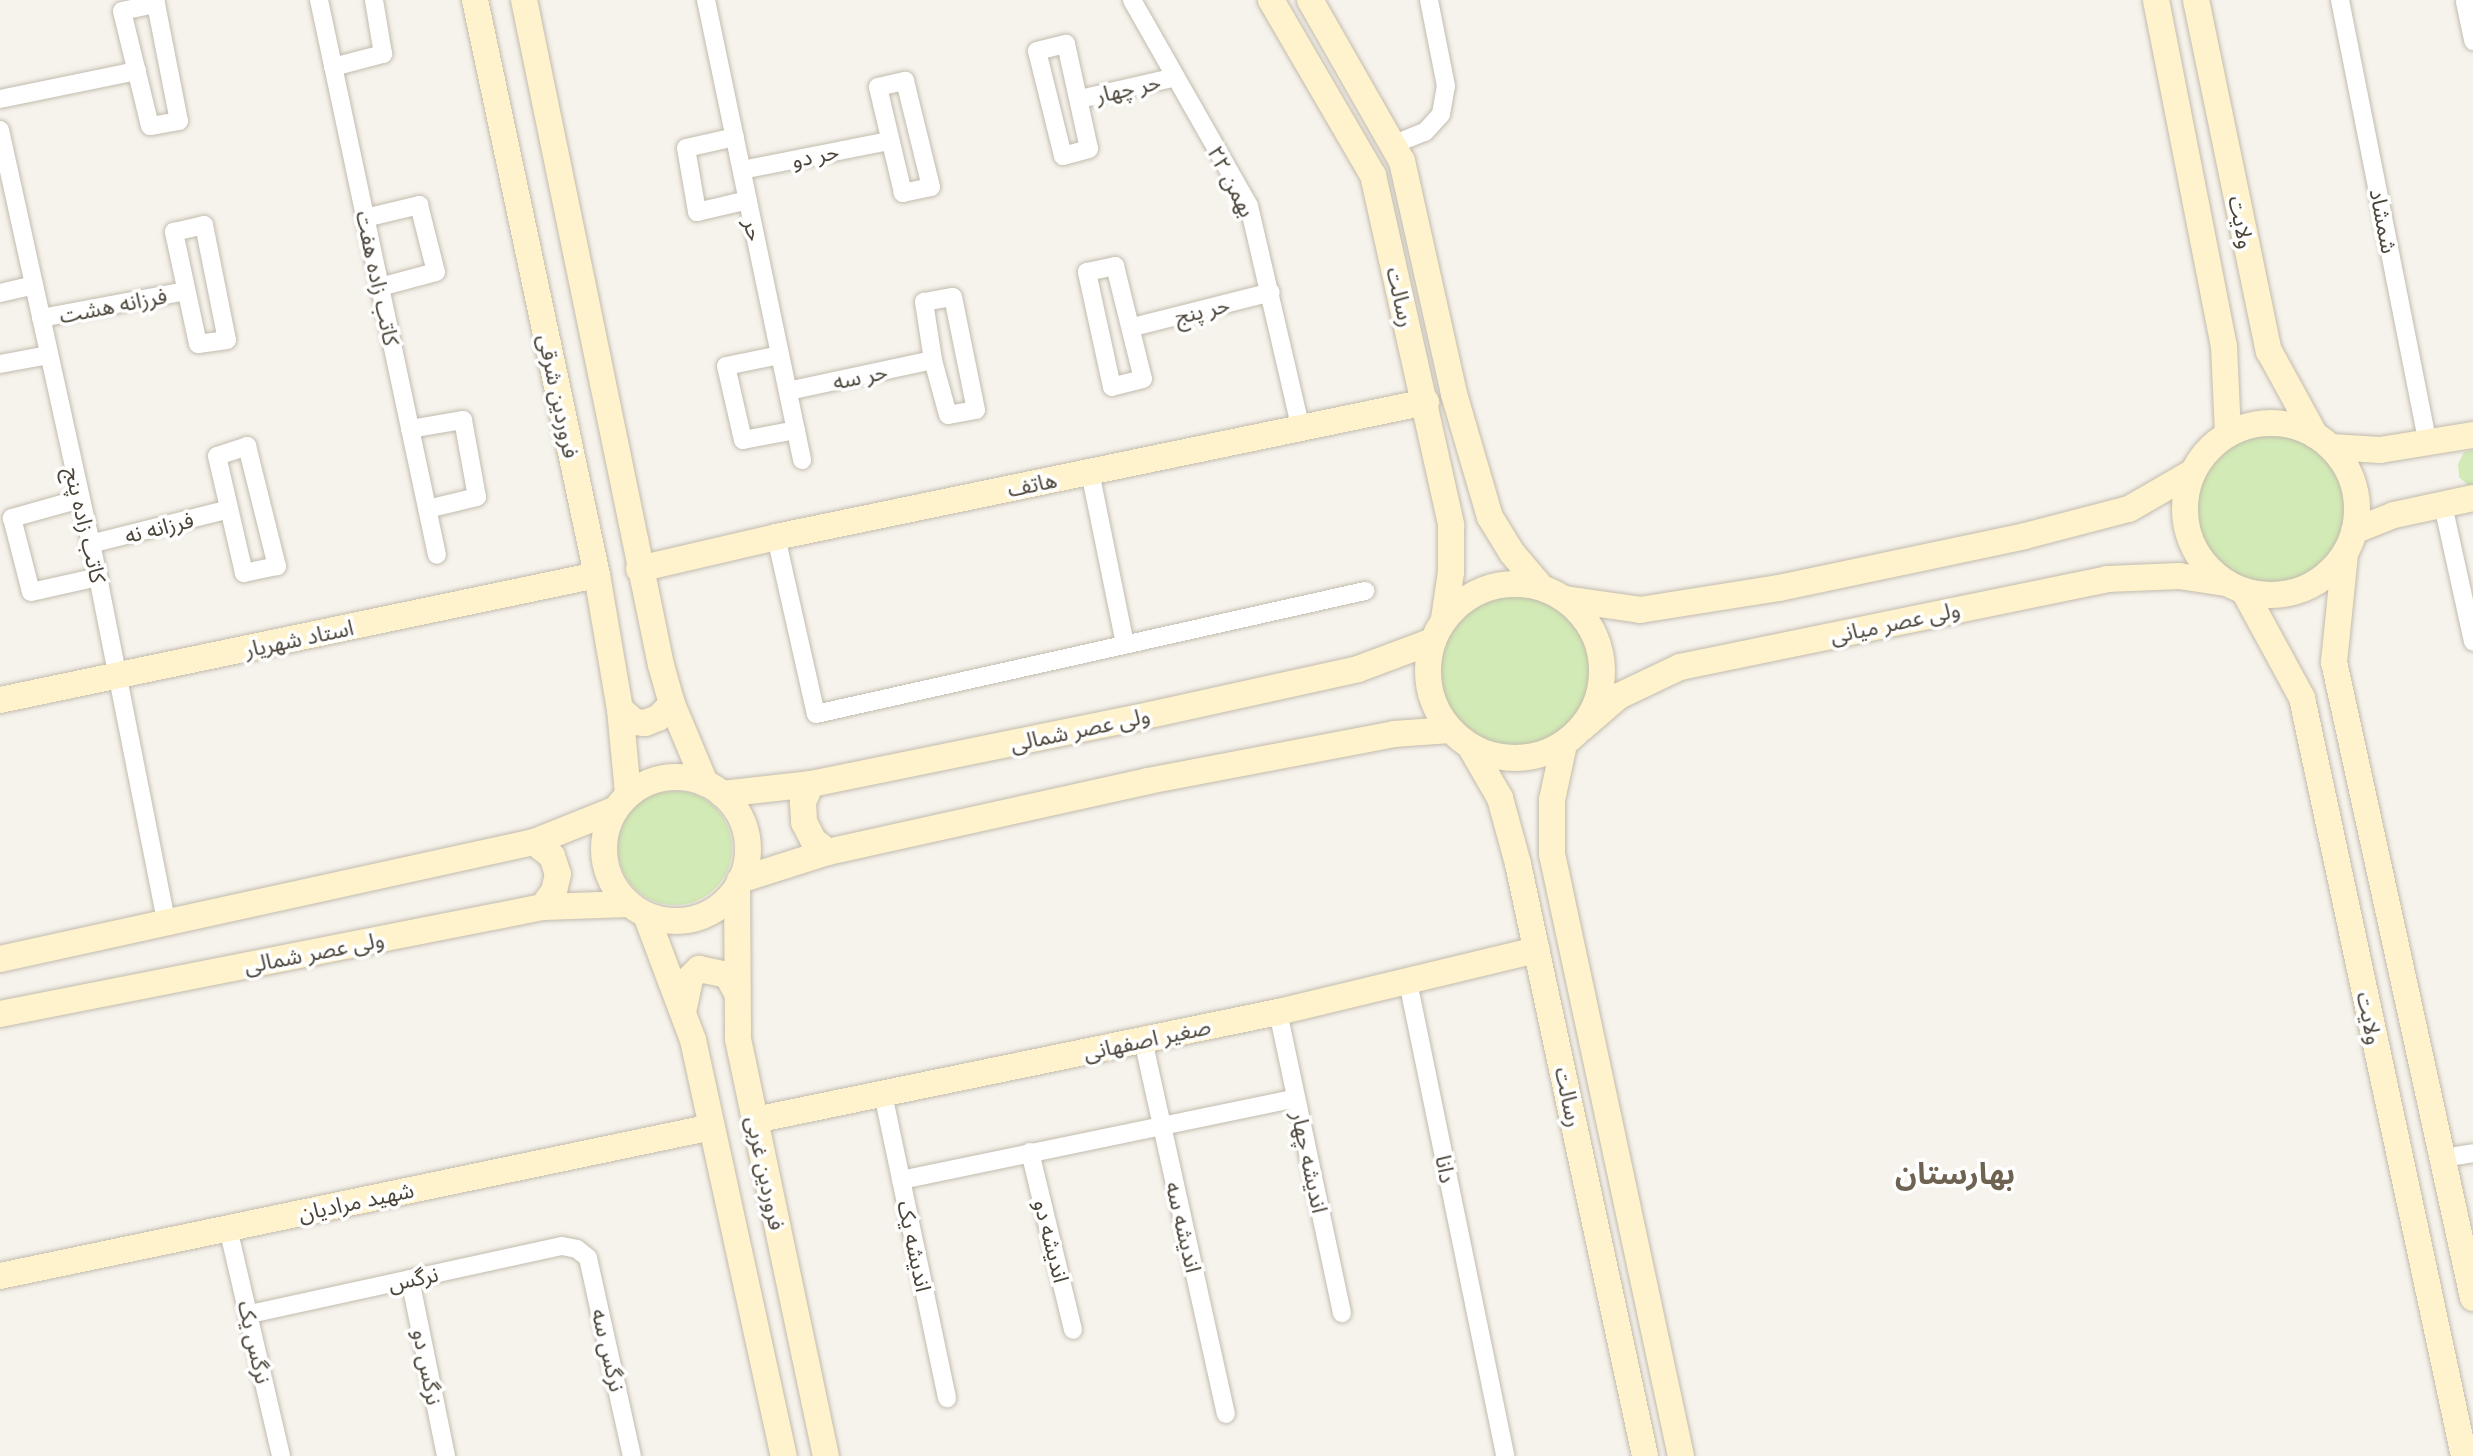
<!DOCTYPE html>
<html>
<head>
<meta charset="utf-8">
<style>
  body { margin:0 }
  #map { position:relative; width:2473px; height:1456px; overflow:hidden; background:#f6f3ec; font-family:"Open Sans","Noto Sans Arabic",sans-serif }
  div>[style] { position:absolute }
  .green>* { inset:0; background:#d2eab5 }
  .round { border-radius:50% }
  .roads { filter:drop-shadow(0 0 2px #c2bbae) drop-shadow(0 0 2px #c2bbae) }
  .street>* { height:18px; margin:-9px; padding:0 9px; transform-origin:9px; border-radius:9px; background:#fff }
  .secondary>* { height:26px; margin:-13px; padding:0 13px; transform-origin:13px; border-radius:13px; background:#fff3cd }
  .secondary>.ring { margin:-13px; padding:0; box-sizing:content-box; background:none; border:26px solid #fff3cd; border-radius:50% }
  span { translate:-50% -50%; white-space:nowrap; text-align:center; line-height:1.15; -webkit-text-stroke:7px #fff; paint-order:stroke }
  .street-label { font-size:22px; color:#4b4439 }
  .district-label { font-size:30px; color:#6e6250; font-weight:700 }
</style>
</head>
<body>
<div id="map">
  <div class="green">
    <div class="round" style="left:2196px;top:432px;width:152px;height:152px"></div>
    <div style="clip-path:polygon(2473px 450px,2473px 488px,2471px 488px,2459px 477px,2458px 464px,2464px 452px)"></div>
    <div class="round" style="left:1438px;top:592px;width:156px;height:156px"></div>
    <div class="round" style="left:618px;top:791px;width:114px;height:114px"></div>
  </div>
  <div class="roads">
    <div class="street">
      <div style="left:319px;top:0;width:567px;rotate:78deg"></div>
      <div style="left:706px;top:0;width:470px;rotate:78.2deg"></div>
      <div style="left:1132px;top:0;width:237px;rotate:60.4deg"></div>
      <div style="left:1249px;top:206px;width:226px;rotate:76.9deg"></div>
      <div style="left:2340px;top:0;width:452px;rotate:78.8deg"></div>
      <div style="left:2473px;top:0;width:8px;rotate:166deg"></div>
      <div style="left:2465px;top:2px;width:40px;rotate:78deg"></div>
      <div style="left:156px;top:4px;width:119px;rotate:78.9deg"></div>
      <div style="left:179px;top:121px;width:29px;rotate:170deg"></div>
      <div style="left:150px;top:126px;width:118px;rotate:-103.7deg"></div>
      <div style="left:122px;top:11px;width:35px;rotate:-12deg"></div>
      <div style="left:1066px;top:44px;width:107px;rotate:77.6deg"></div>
      <div style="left:1089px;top:149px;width:27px;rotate:165deg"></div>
      <div style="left:1063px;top:156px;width:108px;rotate:-103.9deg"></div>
      <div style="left:1037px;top:51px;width:30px;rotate:-14deg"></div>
      <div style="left:333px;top:67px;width:52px;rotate:-14.6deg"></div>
      <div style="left:383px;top:54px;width:55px;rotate:-99.5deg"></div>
      <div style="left:905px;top:81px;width:109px;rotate:76.2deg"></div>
      <div style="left:931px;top:187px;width:29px;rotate:168deg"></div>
      <div style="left:903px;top:193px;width:109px;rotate:-103.3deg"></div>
      <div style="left:878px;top:87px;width:28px;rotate:-13deg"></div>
      <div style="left:0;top:99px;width:140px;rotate:-11.6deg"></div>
      <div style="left:1080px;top:99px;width:98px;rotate:-12.9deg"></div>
      <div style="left:0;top:130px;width:458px;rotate:77.6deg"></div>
      <div style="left:98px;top:577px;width:352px;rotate:78.8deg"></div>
      <div style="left:735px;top:137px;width:50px;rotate:167.3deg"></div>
      <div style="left:686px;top:148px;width:65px;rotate:80.2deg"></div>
      <div style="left:697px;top:212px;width:52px;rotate:-13.2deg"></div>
      <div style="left:1392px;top:145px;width:35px;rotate:-22deg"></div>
      <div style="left:1425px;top:132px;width:24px;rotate:-48deg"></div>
      <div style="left:1441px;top:114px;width:28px;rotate:-80deg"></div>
      <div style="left:1446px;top:86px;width:88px;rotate:-101.2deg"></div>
      <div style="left:742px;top:170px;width:149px;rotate:-11.2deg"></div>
      <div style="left:365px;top:218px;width:56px;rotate:-13.5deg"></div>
      <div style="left:419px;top:205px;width:69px;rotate:75.8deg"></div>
      <div style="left:436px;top:272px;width:58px;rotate:165deg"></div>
      <div style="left:204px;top:225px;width:117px;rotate:78.7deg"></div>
      <div style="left:227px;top:340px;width:29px;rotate:172deg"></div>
      <div style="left:198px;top:344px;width:115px;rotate:-102.1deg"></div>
      <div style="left:174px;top:232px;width:31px;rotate:-13deg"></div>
      <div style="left:1115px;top:266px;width:116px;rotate:76.1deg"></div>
      <div style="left:1143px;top:379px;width:32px;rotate:166deg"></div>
      <div style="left:1112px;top:387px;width:118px;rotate:-102.3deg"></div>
      <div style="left:1087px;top:272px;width:29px;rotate:-12deg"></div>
      <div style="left:0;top:293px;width:35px;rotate:-13deg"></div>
      <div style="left:953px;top:297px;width:115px;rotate:78.5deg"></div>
      <div style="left:976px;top:410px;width:28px;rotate:170deg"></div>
      <div style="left:948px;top:415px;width:57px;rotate:-105.3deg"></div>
      <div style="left:933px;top:360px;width:59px;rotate:-98.8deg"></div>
      <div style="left:924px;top:302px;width:29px;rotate:-10deg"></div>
      <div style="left:41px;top:318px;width:147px;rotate:-10.5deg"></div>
      <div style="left:1133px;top:327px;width:142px;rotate:-14.2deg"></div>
      <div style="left:780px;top:355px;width:55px;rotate:168.5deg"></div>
      <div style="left:726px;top:366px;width:76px;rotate:77.1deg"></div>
      <div style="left:743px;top:440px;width:54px;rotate:-10.7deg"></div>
      <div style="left:0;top:364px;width:50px;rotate:-10.4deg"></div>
      <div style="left:788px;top:391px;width:148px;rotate:-12.1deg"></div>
      <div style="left:410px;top:429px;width:54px;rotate:-9.6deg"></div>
      <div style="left:463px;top:420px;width:78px;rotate:79.7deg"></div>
      <div style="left:477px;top:497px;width:51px;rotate:166.5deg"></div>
      <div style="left:247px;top:446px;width:124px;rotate:76deg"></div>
      <div style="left:277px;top:566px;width:34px;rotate:168deg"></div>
      <div style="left:244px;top:573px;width:120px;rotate:-103deg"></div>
      <div style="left:217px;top:456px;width:32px;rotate:-18deg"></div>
      <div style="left:1090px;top:472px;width:176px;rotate:78.5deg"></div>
      <div style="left:80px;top:499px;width:71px;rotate:164.4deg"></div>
      <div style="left:12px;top:518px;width:76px;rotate:75.6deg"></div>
      <div style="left:31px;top:592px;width:69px;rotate:-12.6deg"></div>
      <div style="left:2443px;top:505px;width:140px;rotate:77.6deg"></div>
      <div style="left:776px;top:537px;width:181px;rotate:77.3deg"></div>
      <div style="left:816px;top:714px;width:563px;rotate:-12.63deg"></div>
      <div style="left:90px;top:544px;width:143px;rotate:-14.1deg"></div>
      <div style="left:1408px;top:982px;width:484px;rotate:78.4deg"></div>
      <div style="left:1278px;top:1012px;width:308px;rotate:78deg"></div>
      <div style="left:1143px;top:1040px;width:383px;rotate:77.5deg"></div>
      <div style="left:883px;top:1094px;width:311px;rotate:78.1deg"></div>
      <div style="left:1030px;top:1152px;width:183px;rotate:76.4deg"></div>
      <div style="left:2443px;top:1158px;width:30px;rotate:-9deg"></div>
      <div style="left:901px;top:1180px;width:403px;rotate:-11.7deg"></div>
      <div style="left:228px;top:1228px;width:234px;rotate:76.9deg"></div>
      <div style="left:410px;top:1279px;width:181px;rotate:78.5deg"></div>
      <div style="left:250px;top:1314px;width:319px;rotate:-12.3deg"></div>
      <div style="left:562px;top:1246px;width:15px;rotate:11deg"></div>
      <div style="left:577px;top:1249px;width:14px;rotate:39deg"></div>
      <div style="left:588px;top:1258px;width:203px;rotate:77.5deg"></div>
    </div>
    <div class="secondary">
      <div style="left:475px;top:0;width:588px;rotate:78.02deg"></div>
      <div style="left:597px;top:575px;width:136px;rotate:80.3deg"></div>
      <div style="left:620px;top:709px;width:85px;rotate:84.6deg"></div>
      <div style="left:524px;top:0;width:679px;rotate:78.36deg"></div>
      <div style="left:661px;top:665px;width:41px;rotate:74.2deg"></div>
      <div style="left:672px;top:704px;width:86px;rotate:67.3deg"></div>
      <div style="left:1271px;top:0;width:203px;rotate:59.8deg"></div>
      <div style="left:1373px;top:175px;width:359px;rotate:77.4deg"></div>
      <div style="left:1451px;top:525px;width:47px;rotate:90deg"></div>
      <div style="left:1451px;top:572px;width:48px;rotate:98.5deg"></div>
      <div style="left:1310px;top:0;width:185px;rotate:60.3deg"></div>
      <div style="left:1402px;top:161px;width:239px;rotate:77.4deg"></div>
      <div style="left:1454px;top:394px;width:128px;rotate:73.7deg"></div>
      <div style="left:1490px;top:517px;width:42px;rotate:58.6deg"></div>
      <div style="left:1512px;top:553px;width:45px;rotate:49.5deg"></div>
      <div style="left:2156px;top:0;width:353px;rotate:78.9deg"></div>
      <div style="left:2224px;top:346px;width:88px;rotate:87.4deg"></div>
      <div style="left:2196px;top:0;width:359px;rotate:78.3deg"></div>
      <div style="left:2269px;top:351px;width:96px;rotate:61.3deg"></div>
      <div class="ring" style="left:2185px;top:423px;width:146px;height:146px"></div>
      <div style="left:2331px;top:447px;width:49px;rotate:3.5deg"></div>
      <div style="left:2380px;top:450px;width:94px;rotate:-9.2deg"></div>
      <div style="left:2354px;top:531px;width:43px;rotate:-21.8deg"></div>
      <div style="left:2394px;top:515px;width:81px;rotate:-12.1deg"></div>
      <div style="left:2345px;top:554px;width:109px;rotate:95.8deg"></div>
      <div style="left:2334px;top:662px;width:651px;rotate:77.67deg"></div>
      <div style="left:639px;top:569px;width:141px;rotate:-13.1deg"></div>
      <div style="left:776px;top:537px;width:664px;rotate:-11.73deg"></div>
      <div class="ring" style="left:1428px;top:584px;width:148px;height:148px"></div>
      <div style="left:2244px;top:591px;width:122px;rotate:61.5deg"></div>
      <div style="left:2302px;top:698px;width:775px;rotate:77.94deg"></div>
      <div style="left:1565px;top:599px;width:76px;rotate:8.3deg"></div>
      <div style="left:1640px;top:610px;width:141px;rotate:-9deg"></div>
      <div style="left:1779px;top:588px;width:251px;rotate:-11.9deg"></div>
      <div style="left:2025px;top:536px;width:107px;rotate:-14.6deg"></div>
      <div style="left:2129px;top:509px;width:74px;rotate:-30deg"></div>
      <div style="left:0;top:700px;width:610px;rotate:-11.83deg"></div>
      <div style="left:620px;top:709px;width:20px;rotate:41deg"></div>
      <div style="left:635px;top:722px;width:10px;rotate:6deg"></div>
      <div style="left:645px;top:723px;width:14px;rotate:-21deg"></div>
      <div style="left:658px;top:718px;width:20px;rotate:-45deg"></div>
      <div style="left:1582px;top:728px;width:49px;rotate:-40.9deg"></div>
      <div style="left:1619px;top:696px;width:68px;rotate:-25.4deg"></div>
      <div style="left:1680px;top:667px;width:436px;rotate:-11.6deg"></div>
      <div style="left:2107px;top:579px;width:72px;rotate:-2.4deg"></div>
      <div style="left:2179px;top:576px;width:48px;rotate:8.5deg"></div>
      <div style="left:1564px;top:744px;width:57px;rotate:102.1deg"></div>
      <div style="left:1552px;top:800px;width:54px;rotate:90deg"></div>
      <div style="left:1552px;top:854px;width:616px;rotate:77.91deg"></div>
      <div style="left:1470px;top:746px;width:60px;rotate:60deg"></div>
      <div style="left:1500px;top:798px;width:68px;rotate:74.7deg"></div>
      <div style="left:1518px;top:864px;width:605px;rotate:77.89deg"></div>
      <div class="ring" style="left:604px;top:777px;width:118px;height:118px"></div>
      <div style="left:811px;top:784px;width:20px;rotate:114deg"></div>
      <div style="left:803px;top:802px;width:20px;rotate:87deg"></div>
      <div style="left:804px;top:822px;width:20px;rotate:63deg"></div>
      <div style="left:813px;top:840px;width:19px;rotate:39deg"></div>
      <div style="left:722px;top:794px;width:90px;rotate:-6.4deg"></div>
      <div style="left:811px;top:784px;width:332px;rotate:-11.5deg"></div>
      <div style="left:1136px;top:718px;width:227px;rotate:-12.4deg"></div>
      <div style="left:1358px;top:669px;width:80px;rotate:-20.5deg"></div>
      <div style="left:534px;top:842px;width:23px;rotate:38deg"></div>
      <div style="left:552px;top:856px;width:19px;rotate:72deg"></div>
      <div style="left:558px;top:874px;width:17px;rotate:103deg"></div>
      <div style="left:554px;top:891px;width:19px;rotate:125deg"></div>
      <div style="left:740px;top:880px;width:92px;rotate:-17.7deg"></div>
      <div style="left:828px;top:852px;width:328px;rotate:-12.5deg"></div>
      <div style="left:1148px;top:781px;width:250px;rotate:-10.8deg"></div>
      <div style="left:1394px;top:734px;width:56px;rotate:-4.1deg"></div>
      <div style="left:737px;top:888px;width:151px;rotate:89.6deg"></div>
      <div style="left:738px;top:1039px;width:426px;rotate:78.1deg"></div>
      <div style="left:646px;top:915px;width:134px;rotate:69.4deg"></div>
      <div style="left:693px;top:1040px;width:426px;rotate:77.7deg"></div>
      <div style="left:0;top:959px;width:547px;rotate:-12.36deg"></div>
      <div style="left:534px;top:842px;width:86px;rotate:-21.8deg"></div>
      <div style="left:683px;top:1012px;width:35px;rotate:-78deg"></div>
      <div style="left:690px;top:978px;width:13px;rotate:-45deg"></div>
      <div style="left:699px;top:969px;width:29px;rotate:12deg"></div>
      <div style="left:727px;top:975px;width:18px;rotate:61deg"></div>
      <div style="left:0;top:1014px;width:553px;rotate:-11.15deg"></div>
      <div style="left:543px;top:907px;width:86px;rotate:-2deg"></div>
      <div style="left:755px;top:1120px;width:534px;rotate:-11.67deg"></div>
      <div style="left:1278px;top:1012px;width:266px;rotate:-13.5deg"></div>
      <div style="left:0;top:1276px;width:727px;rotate:-11.82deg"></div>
    </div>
  </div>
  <div class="street-label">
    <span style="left:1128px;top:88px;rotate:-13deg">حر چهار</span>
    <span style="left:815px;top:155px;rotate:-12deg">حر دو</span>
    <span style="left:1232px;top:181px;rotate:63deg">۲۲ بهمن</span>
    <span style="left:2384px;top:221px;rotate:79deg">شمشاد</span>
    <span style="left:2242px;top:222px;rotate:78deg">ولایت</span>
    <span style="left:754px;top:230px;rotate:78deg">حر</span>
    <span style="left:378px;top:278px;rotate:78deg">کاتب زاده هفت</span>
    <span style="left:1401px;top:297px;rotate:77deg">رسالت</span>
    <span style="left:113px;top:305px;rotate:-11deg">فرزانه هشت</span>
    <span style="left:1202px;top:310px;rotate:-14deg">حر پنج</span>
    <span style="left:860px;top:376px;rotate:-12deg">حر سه</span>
    <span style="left:559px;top:396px;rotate:78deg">فروردین شرقی</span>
    <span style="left:1032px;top:484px;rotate:-12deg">هاتف</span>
    <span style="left:86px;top:525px;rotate:77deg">کاتب زاده پنج</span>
    <span style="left:159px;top:527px;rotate:-14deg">فرزانه نه</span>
    <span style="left:1895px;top:622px;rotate:-12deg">ولی عصر میانی</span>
    <span style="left:299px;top:638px;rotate:-12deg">استاد شهریار</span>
    <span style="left:1080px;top:729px;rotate:-12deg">ولی عصر شمالی</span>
    <span style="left:314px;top:952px;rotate:-11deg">ولی عصر شمالی</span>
    <span style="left:2370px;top:1018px;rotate:78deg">ولایت</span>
    <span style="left:1147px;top:1039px;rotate:-12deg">صغیر اصفهانی</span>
    <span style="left:1569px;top:1097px;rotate:78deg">رسالت</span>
    <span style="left:1310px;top:1162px;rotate:78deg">اندیشه چهار</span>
    <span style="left:1446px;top:1169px;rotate:79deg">دانا</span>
    <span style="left:766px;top:1173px;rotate:78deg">فروردین غربی</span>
    <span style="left:356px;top:1201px;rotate:-12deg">شهید مرادیان</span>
    <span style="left:1184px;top:1227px;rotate:77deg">اندیشه سه</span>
    <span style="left:1052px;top:1241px;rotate:76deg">اندیشه دو</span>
    <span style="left:915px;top:1246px;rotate:78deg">اندیشه یک</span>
    <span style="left:413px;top:1278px;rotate:-12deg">نرگس</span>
    <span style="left:255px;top:1342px;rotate:77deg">نرگس یک</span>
    <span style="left:609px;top:1350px;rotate:77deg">نرگس سه</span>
    <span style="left:428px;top:1367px;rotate:79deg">نرگس دو</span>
  </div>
  <div class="district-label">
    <span style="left:1955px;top:1173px">بهارستان</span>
  </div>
</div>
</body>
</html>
